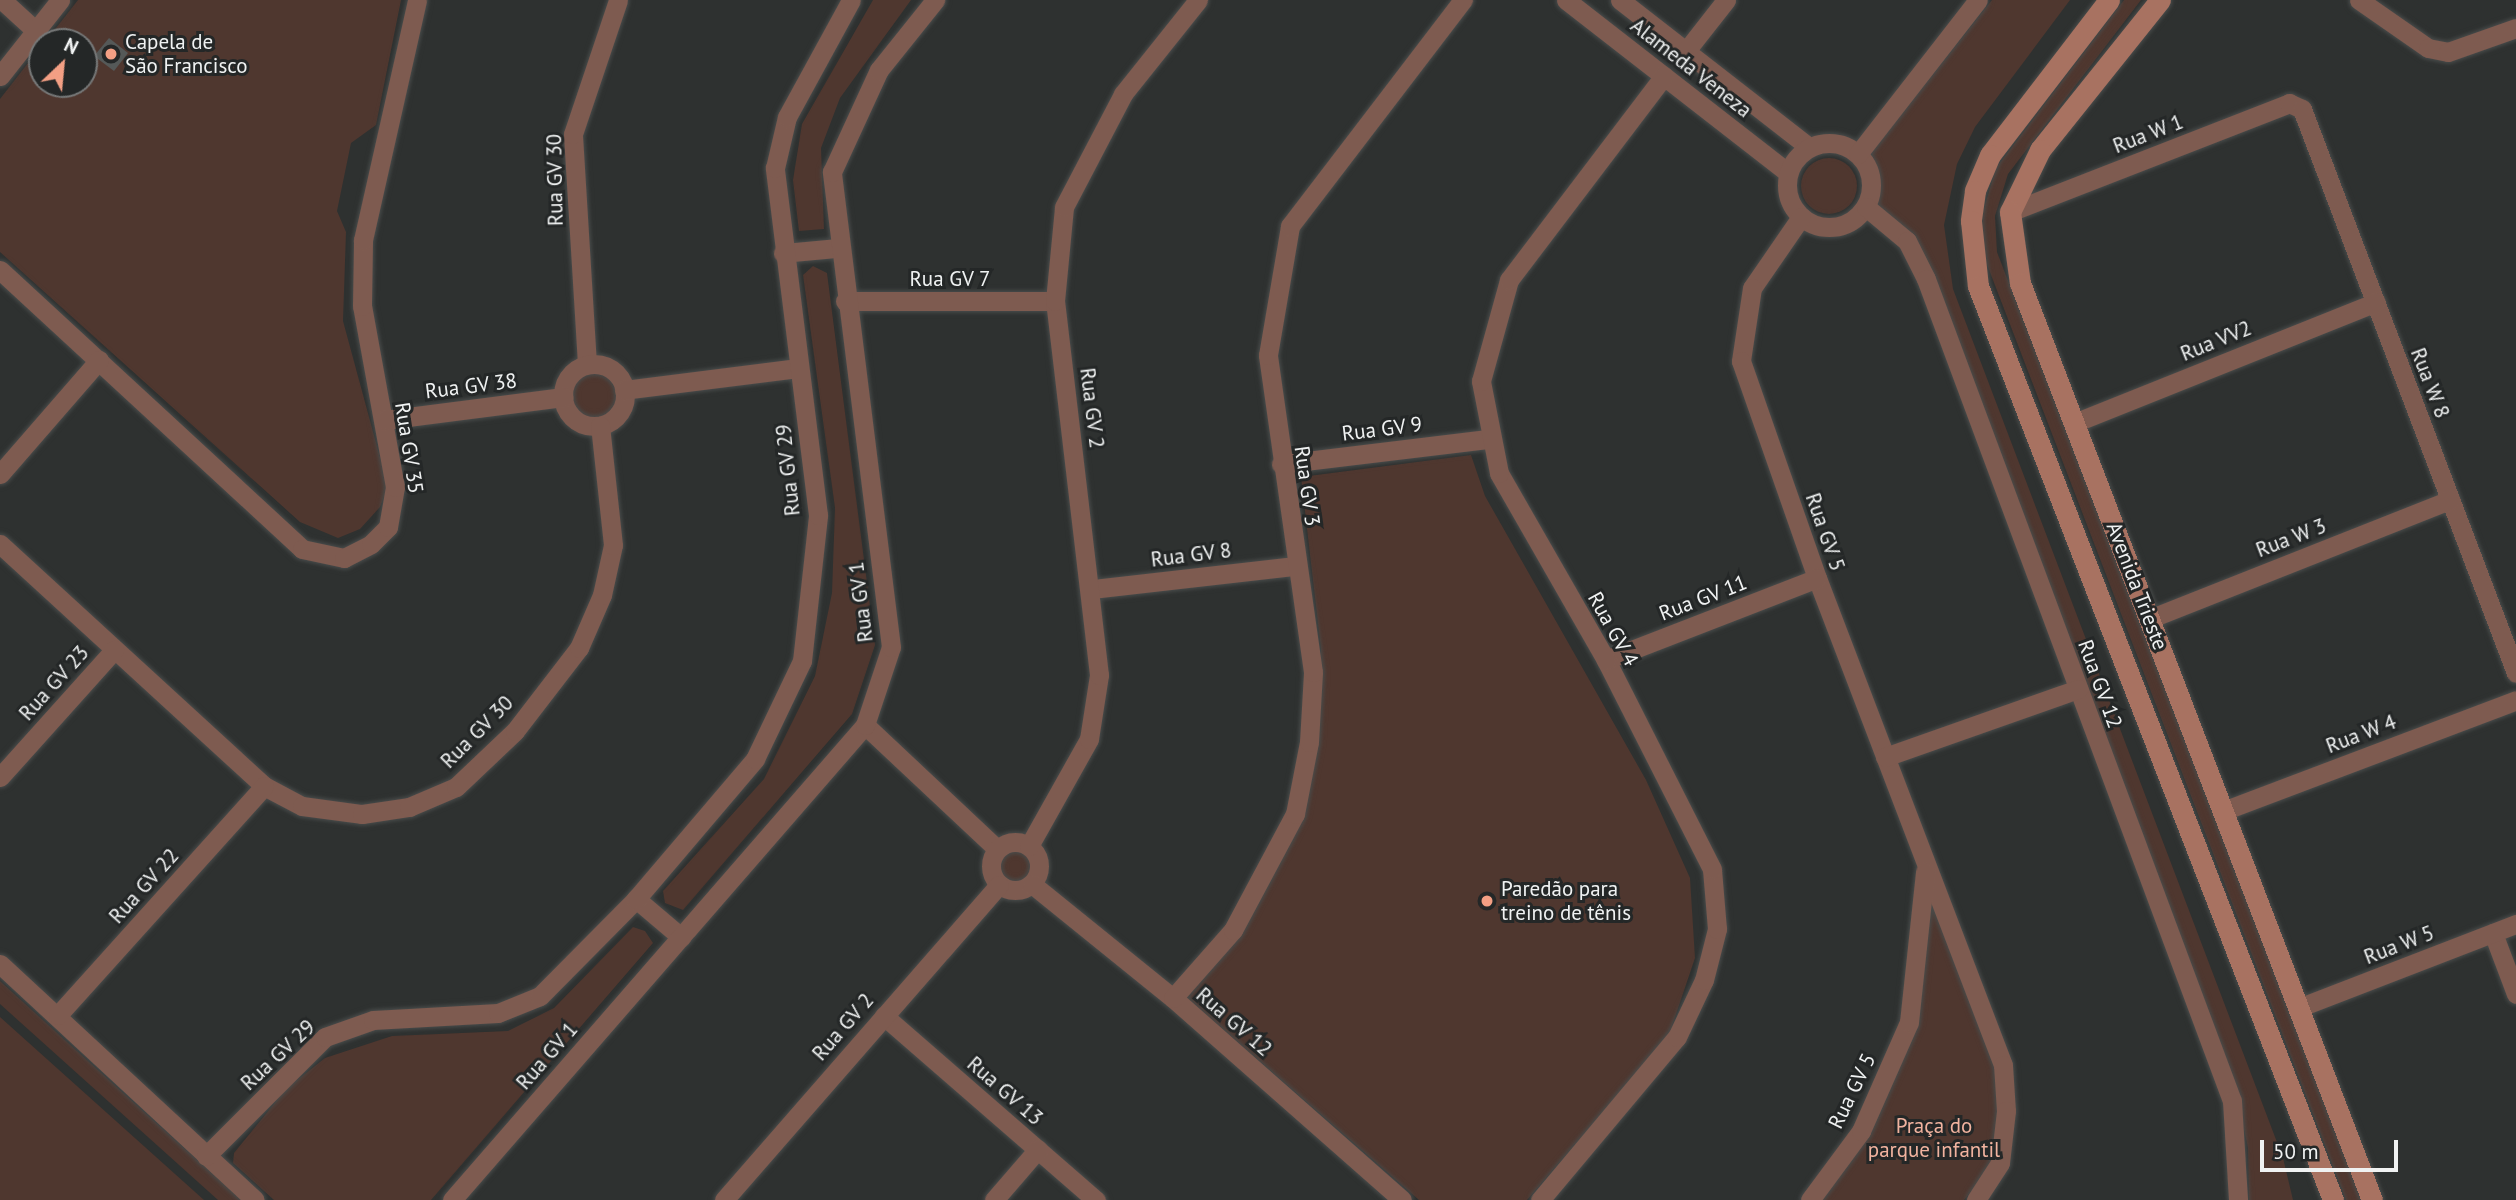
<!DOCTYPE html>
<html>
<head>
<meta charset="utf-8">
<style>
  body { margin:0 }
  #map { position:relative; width:2516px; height:1200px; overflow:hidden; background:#2e3130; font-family:"PT Sans",sans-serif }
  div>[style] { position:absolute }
  .green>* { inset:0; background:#4f372f }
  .round { border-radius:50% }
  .building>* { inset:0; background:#555958 }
  .roads { filter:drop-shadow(0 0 2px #494c4b) drop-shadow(0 0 2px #494c4b) }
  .street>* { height:19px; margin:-9.5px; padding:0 9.5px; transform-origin:9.5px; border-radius:9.5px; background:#7e5b50 }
  .street>.ring { margin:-9.5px; padding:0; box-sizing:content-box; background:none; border:19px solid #7e5b50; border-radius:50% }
  .secondary>* { height:21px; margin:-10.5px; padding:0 10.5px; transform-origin:10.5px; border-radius:10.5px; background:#a87261 }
  .dots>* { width:19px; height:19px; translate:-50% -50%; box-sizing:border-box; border:4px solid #242727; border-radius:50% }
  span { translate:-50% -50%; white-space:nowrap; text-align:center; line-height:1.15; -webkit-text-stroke:6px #242727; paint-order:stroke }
  .poi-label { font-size:21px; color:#f0f2f2 }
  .left { translate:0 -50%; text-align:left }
  .street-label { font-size:21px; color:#f0f2f2 }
  .park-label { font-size:21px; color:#f1b39f }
  .north { position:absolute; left:28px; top:28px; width:70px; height:70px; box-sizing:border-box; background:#242727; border:2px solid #767878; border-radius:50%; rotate:26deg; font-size:19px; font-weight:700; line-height:28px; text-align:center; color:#f0f2f2 }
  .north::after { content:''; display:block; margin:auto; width:24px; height:32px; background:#f39f84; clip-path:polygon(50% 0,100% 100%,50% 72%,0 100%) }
  .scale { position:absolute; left:2260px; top:1140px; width:138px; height:32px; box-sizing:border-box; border:4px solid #f0f2f2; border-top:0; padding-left:9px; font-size:21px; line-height:24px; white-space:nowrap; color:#f0f2f2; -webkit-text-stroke:5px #242727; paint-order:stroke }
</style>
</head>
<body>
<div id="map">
  <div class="green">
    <div style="clip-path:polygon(78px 0,401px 0,376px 125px,351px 143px,337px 211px,346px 232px,343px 321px,388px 487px,380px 507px,360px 529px,338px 538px,300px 522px,0 252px,0 99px,42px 45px,42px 84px,84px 84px,84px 42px,45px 42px)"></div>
    <div style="clip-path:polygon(873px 0,911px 0,840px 98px,821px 148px,824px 229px,799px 231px,793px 180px,802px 124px)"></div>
    <div style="clip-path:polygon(1992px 0,2070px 0,1975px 127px,1957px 164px,1944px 225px,1953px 289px,2283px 1158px,2293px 1200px,2249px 1200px,2248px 1148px,2237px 1097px,1933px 280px,1876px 205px,1879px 180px,1871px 153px)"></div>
    <div style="clip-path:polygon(2124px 0,2141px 0,2008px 174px,1995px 216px,1997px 252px,2361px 1200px,2346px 1200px,1983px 254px,1982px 215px,1996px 168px)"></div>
    <div class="round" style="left:1801px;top:158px;width:56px;height:56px"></div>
    <div style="clip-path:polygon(813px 266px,827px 273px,875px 645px,852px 714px,683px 910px,665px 903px,663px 891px,764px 779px,815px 676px,832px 593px,835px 508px,803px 275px)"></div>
    <div class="round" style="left:572px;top:374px;width:44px;height:44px"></div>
    <div style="clip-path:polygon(1471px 455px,1485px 496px,1646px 780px,1690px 878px,1695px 958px,1669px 1035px,1527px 1200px,1419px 1200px,1184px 995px,1250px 917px,1298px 829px,1316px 758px,1321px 649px,1301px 477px)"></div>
    <div class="round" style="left:997px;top:848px;width:34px;height:34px"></div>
    <div style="clip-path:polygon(1928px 891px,1999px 1066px,1995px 1162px,1964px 1200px,1819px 1200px,1873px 1123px,1898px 1063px)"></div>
    <div style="clip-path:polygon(633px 927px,645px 931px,653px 943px,431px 1200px,274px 1200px,233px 1163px,234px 1153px,286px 1089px,325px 1058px,392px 1036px,508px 1031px,554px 1008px)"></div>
    <div style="clip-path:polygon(0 981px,241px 1200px,218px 1200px,0 1004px)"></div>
    <div style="clip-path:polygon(0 1017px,204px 1200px,0 1200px)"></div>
  </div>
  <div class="building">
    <div style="clip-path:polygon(109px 38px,128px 53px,114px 71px,94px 56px)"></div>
  </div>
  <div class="roads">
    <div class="street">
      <div style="left:2px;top:0;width:46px;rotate:42.4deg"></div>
      <div style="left:1566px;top:0;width:281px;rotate:37.9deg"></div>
      <div style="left:1620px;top:0;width:239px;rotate:37.9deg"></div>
      <div style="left:2359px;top:0;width:84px;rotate:34.8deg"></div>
      <div style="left:2428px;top:48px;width:20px;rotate:11deg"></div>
      <div style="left:2448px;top:52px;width:72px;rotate:-19.4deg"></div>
      <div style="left:1686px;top:51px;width:65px;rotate:-51.9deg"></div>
      <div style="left:0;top:76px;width:97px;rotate:-51.7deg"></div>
      <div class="ring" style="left:1787px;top:143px;width:65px;height:65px"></div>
      <div style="left:1858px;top:154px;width:195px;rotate:-52.1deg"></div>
      <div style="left:1866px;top:207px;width:53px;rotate:39.7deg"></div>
      <div style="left:1907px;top:241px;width:42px;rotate:63.4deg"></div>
      <div style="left:1926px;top:279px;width:877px;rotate:69.58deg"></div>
      <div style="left:2232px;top:1101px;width:99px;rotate:86.5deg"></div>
      <div style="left:2010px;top:212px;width:300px;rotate:-21.3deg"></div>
      <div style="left:2289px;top:103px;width:14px;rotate:25deg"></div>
      <div style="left:2302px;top:109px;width:603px;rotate:69.22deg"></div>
      <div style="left:1801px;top:217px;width:86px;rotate:124.6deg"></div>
      <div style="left:1752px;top:288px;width:74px;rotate:98.6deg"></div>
      <div style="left:1741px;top:361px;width:230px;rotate:70.7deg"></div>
      <div style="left:1817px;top:578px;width:521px;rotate:69.1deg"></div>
      <div style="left:2003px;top:1065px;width:46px;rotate:86.3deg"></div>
      <div style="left:2006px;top:1111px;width:52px;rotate:96.6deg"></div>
      <div style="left:2000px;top:1163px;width:44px;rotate:123deg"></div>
      <div style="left:783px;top:253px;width:54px;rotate:-5.3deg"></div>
      <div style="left:0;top:270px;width:411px;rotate:42.7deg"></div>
      <div style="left:302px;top:549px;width:43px;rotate:12.1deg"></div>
      <div style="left:344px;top:558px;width:30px;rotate:-27deg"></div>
      <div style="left:371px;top:544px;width:24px;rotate:-45deg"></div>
      <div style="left:388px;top:527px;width:41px;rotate:-80.1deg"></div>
      <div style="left:395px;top:487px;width:184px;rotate:-100.3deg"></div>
      <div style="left:362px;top:306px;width:66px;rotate:-89.1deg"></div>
      <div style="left:363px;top:240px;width:246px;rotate:-77.3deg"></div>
      <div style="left:845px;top:301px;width:210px"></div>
      <div style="left:587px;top:364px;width:230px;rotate:-93.5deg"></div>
      <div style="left:573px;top:134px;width:141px;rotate:-71.4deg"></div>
      <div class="ring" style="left:563px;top:364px;width:43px;height:43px"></div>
      <div style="left:624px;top:390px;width:176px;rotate:-7.2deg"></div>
      <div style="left:384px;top:420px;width:181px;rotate:-7.3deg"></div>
      <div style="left:2074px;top:423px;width:325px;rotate:-21.8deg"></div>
      <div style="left:1281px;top:464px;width:209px;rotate:-6.9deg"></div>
      <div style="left:0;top:474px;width:151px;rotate:-49deg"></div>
      <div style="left:0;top:544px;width:358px;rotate:42.5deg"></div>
      <div style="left:264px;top:786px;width:43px;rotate:27.8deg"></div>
      <div style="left:302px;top:806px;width:61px;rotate:7.6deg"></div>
      <div style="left:362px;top:814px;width:48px;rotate:-8.5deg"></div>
      <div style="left:409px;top:807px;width:51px;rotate:-23.1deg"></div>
      <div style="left:456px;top:787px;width:81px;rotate:-43.5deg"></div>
      <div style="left:515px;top:731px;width:105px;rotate:-52.4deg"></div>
      <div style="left:579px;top:648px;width:58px;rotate:-66.5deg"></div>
      <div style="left:602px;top:595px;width:51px;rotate:-77.6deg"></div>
      <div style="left:613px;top:545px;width:120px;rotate:-96.2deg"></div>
      <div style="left:1092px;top:589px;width:204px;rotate:-6.5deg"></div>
      <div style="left:2149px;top:619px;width:324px;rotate:-21.6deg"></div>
      <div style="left:1606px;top:660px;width:226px;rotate:-21.2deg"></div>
      <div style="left:865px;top:725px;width:181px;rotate:43.2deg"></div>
      <div style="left:1885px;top:757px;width:205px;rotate:-19.4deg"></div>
      <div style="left:0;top:777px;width:171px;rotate:-48.1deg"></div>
      <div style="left:2223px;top:811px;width:313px;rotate:-20.7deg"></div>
      <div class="ring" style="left:991px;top:842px;width:29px;height:29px"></div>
      <div style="left:1029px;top:846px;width:123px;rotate:-60.7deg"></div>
      <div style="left:1089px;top:739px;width:65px;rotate:-81.1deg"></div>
      <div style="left:1099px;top:675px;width:377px;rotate:-96.7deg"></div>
      <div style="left:1055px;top:301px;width:94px;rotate:-84.5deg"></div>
      <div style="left:1064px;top:207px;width:127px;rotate:-62.4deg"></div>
      <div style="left:1123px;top:94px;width:120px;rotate:-51.4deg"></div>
      <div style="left:1032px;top:884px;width:181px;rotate:39deg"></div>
      <div style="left:1173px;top:998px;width:305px;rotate:41.4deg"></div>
      <div style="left:636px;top:899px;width:59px;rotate:40.2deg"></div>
      <div style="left:2493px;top:933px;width:65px;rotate:69.3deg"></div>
      <div style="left:0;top:964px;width:347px;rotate:42.8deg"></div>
      <div style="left:1173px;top:998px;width:91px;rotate:-48.6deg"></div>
      <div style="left:1233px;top:930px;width:132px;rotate:-61.9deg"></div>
      <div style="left:1295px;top:814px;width:73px;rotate:-79deg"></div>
      <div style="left:1309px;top:742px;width:70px;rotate:-86.7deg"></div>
      <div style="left:1313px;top:672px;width:320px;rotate:-98.1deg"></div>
      <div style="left:1268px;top:355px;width:131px;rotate:-80.3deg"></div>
      <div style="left:1290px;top:226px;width:285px;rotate:-52.6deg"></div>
      <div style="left:2298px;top:1008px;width:234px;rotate:-21.1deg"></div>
      <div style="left:58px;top:1015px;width:308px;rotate:-48deg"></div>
      <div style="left:884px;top:1016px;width:281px;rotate:41deg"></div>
      <div style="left:206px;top:1156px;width:168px;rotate:-45deg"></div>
      <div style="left:325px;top:1037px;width:51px;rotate:-19.5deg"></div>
      <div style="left:373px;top:1020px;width:125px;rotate:-3.2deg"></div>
      <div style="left:498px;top:1013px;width:45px;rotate:-22deg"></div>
      <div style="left:540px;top:996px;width:136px;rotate:-45.3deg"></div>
      <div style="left:636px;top:899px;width:184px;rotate:-49.6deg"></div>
      <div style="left:755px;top:759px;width:109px;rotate:-64.4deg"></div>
      <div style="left:802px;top:661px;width:147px;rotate:-83.7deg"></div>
      <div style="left:818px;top:515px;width:350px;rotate:-97.1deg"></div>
      <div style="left:775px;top:168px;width:52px;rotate:-76.8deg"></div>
      <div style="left:787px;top:117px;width:133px;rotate:-61.3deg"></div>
      <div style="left:452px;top:1200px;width:629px;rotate:-48.99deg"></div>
      <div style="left:865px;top:725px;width:82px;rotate:-71.6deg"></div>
      <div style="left:891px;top:647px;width:479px;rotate:-97.1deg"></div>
      <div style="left:832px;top:172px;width:112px;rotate:-65.3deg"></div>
      <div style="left:879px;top:70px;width:90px;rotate:-51.3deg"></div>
      <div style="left:724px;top:1200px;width:418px;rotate:-48.9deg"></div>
      <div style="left:994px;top:1200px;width:67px;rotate:-49.2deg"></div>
      <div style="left:1540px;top:1200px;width:213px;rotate:-50deg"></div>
      <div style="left:1677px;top:1037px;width:63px;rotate:-64.7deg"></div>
      <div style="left:1704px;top:980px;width:53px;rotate:-75.7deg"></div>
      <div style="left:1717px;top:929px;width:60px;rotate:-94.8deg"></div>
      <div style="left:1712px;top:869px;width:234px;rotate:-116.9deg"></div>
      <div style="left:1606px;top:660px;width:215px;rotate:-119.8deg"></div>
      <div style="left:1499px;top:473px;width:94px;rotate:-101.1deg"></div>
      <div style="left:1481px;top:381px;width:105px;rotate:-74.5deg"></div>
      <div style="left:1509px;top:280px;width:256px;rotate:-52.8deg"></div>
      <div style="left:1810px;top:1200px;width:86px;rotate:-53.5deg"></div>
      <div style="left:1861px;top:1131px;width:119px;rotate:-66.2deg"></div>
      <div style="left:1909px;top:1022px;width:151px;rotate:-83.9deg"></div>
    </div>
    <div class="secondary">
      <div style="left:2109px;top:0;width:195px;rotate:127.5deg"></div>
      <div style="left:1990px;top:155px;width:39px;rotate:113deg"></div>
      <div style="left:1975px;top:191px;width:30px;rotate:98deg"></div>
      <div style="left:1971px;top:221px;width:65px;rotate:83.9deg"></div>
      <div style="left:1978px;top:286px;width:981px;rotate:68.77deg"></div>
      <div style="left:2160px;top:0;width:192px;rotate:128.7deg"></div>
      <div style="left:2040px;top:150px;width:69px;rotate:115.8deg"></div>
      <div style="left:2010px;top:212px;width:72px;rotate:82deg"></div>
      <div style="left:2020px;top:283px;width:982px;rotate:69deg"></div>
    </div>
  </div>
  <div class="dots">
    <div style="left:111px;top:54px;background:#f39f84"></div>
    <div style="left:1487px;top:901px;background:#f39f84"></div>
  </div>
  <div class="poi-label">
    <span class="left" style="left:125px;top:54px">Capela de<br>São Francisco</span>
    <span class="left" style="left:1501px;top:901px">Paredão para<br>treino de tênis</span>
  </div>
  <div class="street-label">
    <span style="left:1691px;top:68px;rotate:38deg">Alameda Veneza</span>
    <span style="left:2148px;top:134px;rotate:-21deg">Rua W 1</span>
    <span style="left:555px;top:180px;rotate:-91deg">Rua GV 30</span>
    <span style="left:950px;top:279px">Rua GV 7</span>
    <span style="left:2216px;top:341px;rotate:-22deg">Rua VV2</span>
    <span style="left:2430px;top:383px;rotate:69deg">Rua W 8</span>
    <span style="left:471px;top:386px;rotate:-7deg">Rua GV 38</span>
    <span style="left:1092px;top:408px;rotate:83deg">Rua GV 2</span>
    <span style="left:1382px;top:429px;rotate:-7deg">Rua GV 9</span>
    <span style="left:409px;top:448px;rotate:81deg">Rua GV 35</span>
    <span style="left:788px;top:470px;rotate:-96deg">Rua GV 29</span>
    <span style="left:1307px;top:486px;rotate:82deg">Rua GV 3</span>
    <span style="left:1825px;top:532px;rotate:71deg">Rua GV 5</span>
    <span style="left:2291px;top:538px;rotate:-21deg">Rua W 3</span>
    <span style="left:1191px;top:555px;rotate:-7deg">Rua GV 8</span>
    <span style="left:2137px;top:586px;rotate:69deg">Avenida Trieste</span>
    <span style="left:1703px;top:598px;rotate:-21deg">Rua GV 11</span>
    <span style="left:861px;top:602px;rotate:-97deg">Rua GV 1</span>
    <span style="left:1613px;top:629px;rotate:61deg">Rua GV 4</span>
    <span style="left:54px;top:683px;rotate:-48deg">Rua GV 23</span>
    <span style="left:2100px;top:684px;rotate:70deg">Rua GV 12</span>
    <span style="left:477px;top:732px;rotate:-45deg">Rua GV 30</span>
    <span style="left:2361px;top:734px;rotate:-21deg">Rua W 4</span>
    <span style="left:144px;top:886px;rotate:-48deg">Rua GV 22</span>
    <span style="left:2399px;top:945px;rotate:-21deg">Rua W 5</span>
    <span style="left:1234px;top:1022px;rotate:41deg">Rua GV 12</span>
    <span style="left:843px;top:1027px;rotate:-49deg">Rua GV 2</span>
    <span style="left:278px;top:1055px;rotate:-43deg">Rua GV 29</span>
    <span style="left:547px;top:1056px;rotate:-49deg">Rua GV 1</span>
    <span style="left:1005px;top:1091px;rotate:41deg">Rua GV 13</span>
    <span style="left:1852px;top:1091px;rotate:-64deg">Rua GV 5</span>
  </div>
  <div class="park-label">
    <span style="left:1934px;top:1138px">Praça do<br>parque infantil</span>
  </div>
  <div class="north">N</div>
  <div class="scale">50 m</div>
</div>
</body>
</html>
